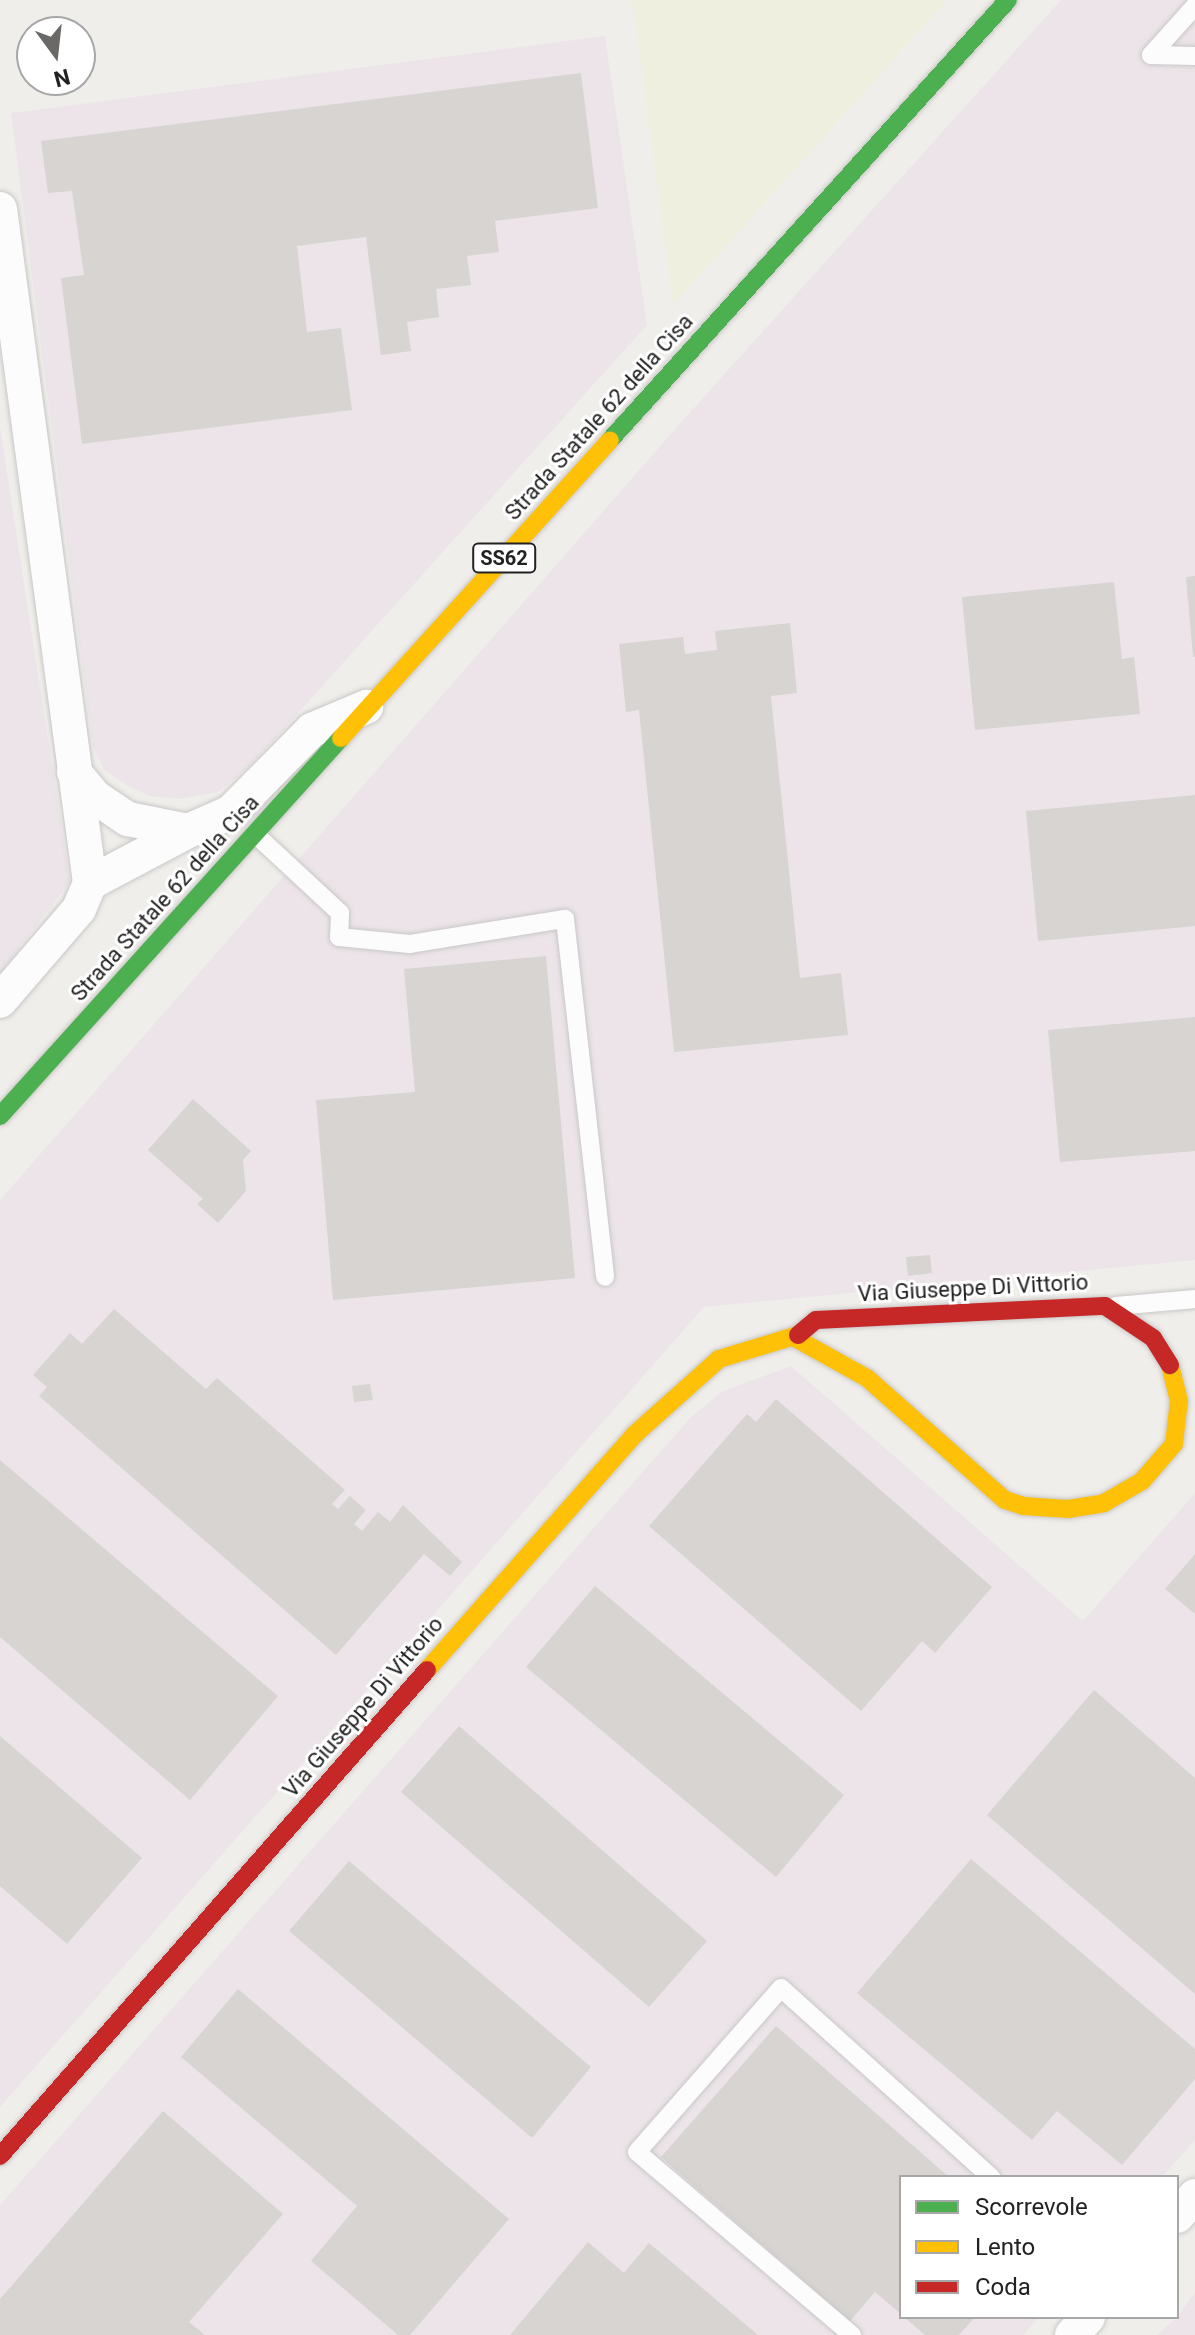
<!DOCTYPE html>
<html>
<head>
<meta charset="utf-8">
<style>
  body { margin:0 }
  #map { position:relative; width:1195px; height:2335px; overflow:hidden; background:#f0eeeb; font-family:Roboto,sans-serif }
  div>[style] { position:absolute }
  .industrial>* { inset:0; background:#ede4e9 }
  .farmland>* { inset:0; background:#efefdf }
  .building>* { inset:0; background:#d7d4d2 }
  .roads { filter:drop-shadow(0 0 2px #c9c8c7) drop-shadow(0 0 2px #c9c8c7) }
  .lane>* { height:18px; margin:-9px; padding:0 9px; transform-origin:9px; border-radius:9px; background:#fdfcfc }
  .street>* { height:34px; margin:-17px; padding:0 17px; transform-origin:17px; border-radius:17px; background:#fdfcfc }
  .fast>* { height:18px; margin:-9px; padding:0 9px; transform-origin:9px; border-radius:9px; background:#4caf50 }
  .slow>* { height:18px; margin:-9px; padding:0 9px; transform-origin:9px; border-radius:9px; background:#ffc107 }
  .jam>* { height:18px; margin:-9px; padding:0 9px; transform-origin:9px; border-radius:9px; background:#c62828 }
  span { translate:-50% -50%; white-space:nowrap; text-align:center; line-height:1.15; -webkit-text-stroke:6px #fff; paint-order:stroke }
  .shield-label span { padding:2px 6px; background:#fff; border:2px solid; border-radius:6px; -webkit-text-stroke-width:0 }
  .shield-label { font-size:20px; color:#222; font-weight:700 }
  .street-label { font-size:22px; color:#222 }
  .legend { position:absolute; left:899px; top:2175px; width:280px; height:144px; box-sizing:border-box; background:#fff; border:2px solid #a7a7a7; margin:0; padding:10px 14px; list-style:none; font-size:24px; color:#222 }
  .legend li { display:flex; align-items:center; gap:16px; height:40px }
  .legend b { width:40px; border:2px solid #a7a7a7 }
  .north { position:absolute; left:16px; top:16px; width:80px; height:80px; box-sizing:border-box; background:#fff; border:2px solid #a7a7a7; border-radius:50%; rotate:165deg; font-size:22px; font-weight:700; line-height:32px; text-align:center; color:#222 }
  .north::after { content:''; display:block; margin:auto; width:28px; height:36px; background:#6a6968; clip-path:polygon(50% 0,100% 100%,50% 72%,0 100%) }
</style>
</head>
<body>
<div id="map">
  <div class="industrial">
    <div style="clip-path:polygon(1061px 0,1195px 0,1195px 1260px,704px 1307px,0 2107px,0 1200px,684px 419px)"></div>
    <div style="clip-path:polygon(605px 36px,647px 325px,253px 763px,218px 792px,179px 799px,149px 796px,125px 784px,104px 770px,93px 746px,11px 113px)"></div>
    <div style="clip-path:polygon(0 427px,70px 882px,0 973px)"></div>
    <div style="clip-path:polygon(791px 1366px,1083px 1621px,1195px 1493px,1195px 2140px,1162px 2177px,901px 2177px,901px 2317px,1039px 2317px,1023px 2335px,0 2335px,0 2205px,691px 1417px,723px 1391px)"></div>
    <div style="clip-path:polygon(1195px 2292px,1195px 2335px,1157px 2335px,1177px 2317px)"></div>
  </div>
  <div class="farmland">
    <div style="clip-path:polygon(632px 0,947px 0,673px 305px)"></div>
  </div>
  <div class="building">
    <div style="clip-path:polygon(581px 73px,598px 208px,495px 221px,499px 252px,467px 256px,471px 285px,436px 289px,439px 317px,407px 322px,411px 351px,381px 355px,366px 237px,297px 246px,307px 332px,341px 328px,352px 410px,82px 444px,61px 278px,84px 275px,72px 191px,48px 193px,41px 141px)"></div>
    <div style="clip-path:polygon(1195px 576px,1195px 657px,1193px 657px,1186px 577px)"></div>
    <div style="clip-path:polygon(1114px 582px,1122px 659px,1134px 657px,1140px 714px,975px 730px,962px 597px)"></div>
    <div style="clip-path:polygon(790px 623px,797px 693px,771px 696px,800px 978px,841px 973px,848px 1035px,674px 1052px,639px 710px,626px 712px,619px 644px,683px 637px,685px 654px,717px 650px,715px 631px)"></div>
    <div style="clip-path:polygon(1195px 795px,1195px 926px,1038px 941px,1026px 811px)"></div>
    <div style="clip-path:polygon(546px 956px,575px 1278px,333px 1300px,316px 1100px,415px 1092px,404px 969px)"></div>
    <div style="clip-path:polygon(1195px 1017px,1195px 1151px,1060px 1162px,1048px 1030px)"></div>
    <div style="clip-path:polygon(193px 1099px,251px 1151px,243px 1160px,246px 1191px,218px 1223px,197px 1204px,203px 1199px,148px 1150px)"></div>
    <div style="clip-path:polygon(930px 1255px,932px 1273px,908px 1276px,906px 1257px)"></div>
    <div style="clip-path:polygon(114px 1309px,206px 1389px,217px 1378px,345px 1490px,332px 1504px,338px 1509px,350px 1496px,366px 1510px,354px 1524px,362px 1531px,378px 1512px,390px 1522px,403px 1505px,462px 1562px,450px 1576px,424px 1554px,336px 1655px,39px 1396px,47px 1387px,33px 1375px,70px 1333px,82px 1344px)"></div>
    <div style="clip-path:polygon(370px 1384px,373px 1400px,354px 1402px,352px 1386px)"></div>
    <div style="clip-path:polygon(776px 1399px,992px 1587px,935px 1653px,922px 1641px,861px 1711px,649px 1526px,747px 1414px,756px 1422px)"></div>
    <div style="clip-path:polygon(0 1460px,278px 1696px,190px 1800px,0 1637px)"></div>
    <div style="clip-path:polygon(1195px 1554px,1195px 1614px,1165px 1589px)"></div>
    <div style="clip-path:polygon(595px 1586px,844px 1795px,776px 1877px,526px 1667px)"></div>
    <div style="clip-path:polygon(1094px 1690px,1195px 1778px,1195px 1994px,987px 1815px)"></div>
    <div style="clip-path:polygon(459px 1726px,707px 1941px,649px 2007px,401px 1792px)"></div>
    <div style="clip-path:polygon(0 1736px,142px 1858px,67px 1944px,0 1886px)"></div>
    <div style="clip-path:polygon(971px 1859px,1195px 2049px,1195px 2079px,1122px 2165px,1057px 2111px,1032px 2140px,857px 1993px)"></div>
    <div style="clip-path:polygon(349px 1861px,591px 2067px,532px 2138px,289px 1931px)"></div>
    <div style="clip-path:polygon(238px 1989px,509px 2219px,410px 2335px,398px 2335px,311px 2261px,357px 2206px,181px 2057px)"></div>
    <div style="clip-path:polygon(776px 2026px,949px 2177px,901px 2177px,901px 2314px,875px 2292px,850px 2321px,661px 2157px)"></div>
    <div style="clip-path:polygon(163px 2111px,283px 2214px,189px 2322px,205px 2335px,0 2335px,0 2299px)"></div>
    <div style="clip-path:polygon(588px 2242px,624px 2273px,649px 2243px,758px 2335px,510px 2335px)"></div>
    <div style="clip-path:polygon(904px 2317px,975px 2317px,959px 2335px,925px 2335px)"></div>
  </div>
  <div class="roads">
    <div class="lane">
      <div style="left:1151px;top:55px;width:66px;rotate:-48.1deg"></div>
      <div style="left:1151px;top:55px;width:44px;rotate:1.3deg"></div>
      <div style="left:255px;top:834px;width:116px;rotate:42.9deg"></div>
      <div style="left:340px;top:913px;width:24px;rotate:92deg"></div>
      <div style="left:339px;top:937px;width:71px;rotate:5.6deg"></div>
      <div style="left:410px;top:944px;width:157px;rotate:-9.2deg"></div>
      <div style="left:565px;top:919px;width:360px;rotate:83.6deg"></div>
      <div style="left:1116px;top:1306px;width:79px;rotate:-5.1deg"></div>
      <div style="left:852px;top:2335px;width:282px;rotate:-139.6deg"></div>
      <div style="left:637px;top:2152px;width:218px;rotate:-48.7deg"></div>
      <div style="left:781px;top:1988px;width:283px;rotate:42deg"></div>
    </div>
    <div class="street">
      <div style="left:0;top:209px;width:680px;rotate:82.39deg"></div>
      <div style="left:90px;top:883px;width:28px;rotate:113deg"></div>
      <div style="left:79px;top:909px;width:121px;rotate:130.7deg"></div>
      <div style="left:74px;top:772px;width:33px;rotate:50deg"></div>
      <div style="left:95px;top:797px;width:40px;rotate:34deg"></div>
      <div style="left:128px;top:819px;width:61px;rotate:11.3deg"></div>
      <div style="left:188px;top:831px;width:47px;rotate:-23.8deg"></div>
      <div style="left:231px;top:812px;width:115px;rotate:-45.4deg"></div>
      <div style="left:312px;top:730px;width:59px;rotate:-23.1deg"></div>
      <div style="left:90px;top:883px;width:111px;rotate:-28deg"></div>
      <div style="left:1177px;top:2216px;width:27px;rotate:-48deg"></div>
      <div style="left:1072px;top:2335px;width:24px;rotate:-48deg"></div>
    </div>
    <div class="fast">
      <div style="left:610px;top:440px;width:593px;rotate:-47.87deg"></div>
      <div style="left:0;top:1116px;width:509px;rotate:-47.95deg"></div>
    </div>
    <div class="slow">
      <div style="left:341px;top:738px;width:401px;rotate:-47.9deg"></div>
      <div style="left:795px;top:1338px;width:82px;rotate:29.1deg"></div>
      <div style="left:867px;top:1378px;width:184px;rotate:41.5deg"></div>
      <div style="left:1005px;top:1500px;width:19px;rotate:18deg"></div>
      <div style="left:1023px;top:1506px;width:45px;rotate:3.8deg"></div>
      <div style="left:1068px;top:1509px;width:36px;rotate:-9deg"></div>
      <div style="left:1104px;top:1503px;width:44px;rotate:-30.1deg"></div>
      <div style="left:1142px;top:1481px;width:49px;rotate:-49.1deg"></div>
      <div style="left:1174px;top:1444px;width:43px;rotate:-83.4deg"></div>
      <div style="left:1179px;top:1401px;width:37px;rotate:-104deg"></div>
      <div style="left:427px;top:1670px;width:313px;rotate:-48.6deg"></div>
      <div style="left:634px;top:1435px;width:114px;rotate:-41.8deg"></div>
      <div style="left:719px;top:1359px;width:83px;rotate:-16.9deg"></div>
    </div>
    <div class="jam">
      <div style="left:798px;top:1335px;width:23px;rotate:-40deg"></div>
      <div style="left:816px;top:1320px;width:289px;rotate:-2.8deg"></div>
      <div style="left:1105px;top:1306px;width:58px;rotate:33.7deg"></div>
      <div style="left:1153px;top:1338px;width:32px;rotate:58deg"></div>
      <div style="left:0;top:2156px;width:647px;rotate:-48.7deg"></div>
    </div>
  </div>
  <div class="shield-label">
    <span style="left:504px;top:558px">SS62</span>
  </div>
  <div class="street-label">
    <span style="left:599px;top:417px;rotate:-48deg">Strada Statale 62 della Cisa</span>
    <span style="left:165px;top:898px;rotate:-48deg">Strada Statale 62 della Cisa</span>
    <span style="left:973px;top:1288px;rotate:-3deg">Via Giuseppe Di Vittorio</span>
    <span style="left:363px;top:1707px;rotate:-49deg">Via Giuseppe Di Vittorio</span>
  </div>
  <ul class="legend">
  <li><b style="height:10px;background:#4caf50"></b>Scorrevole</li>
  <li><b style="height:10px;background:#ffc107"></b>Lento</li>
  <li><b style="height:10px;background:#c62828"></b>Coda</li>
  </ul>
  <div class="north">N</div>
</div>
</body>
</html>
